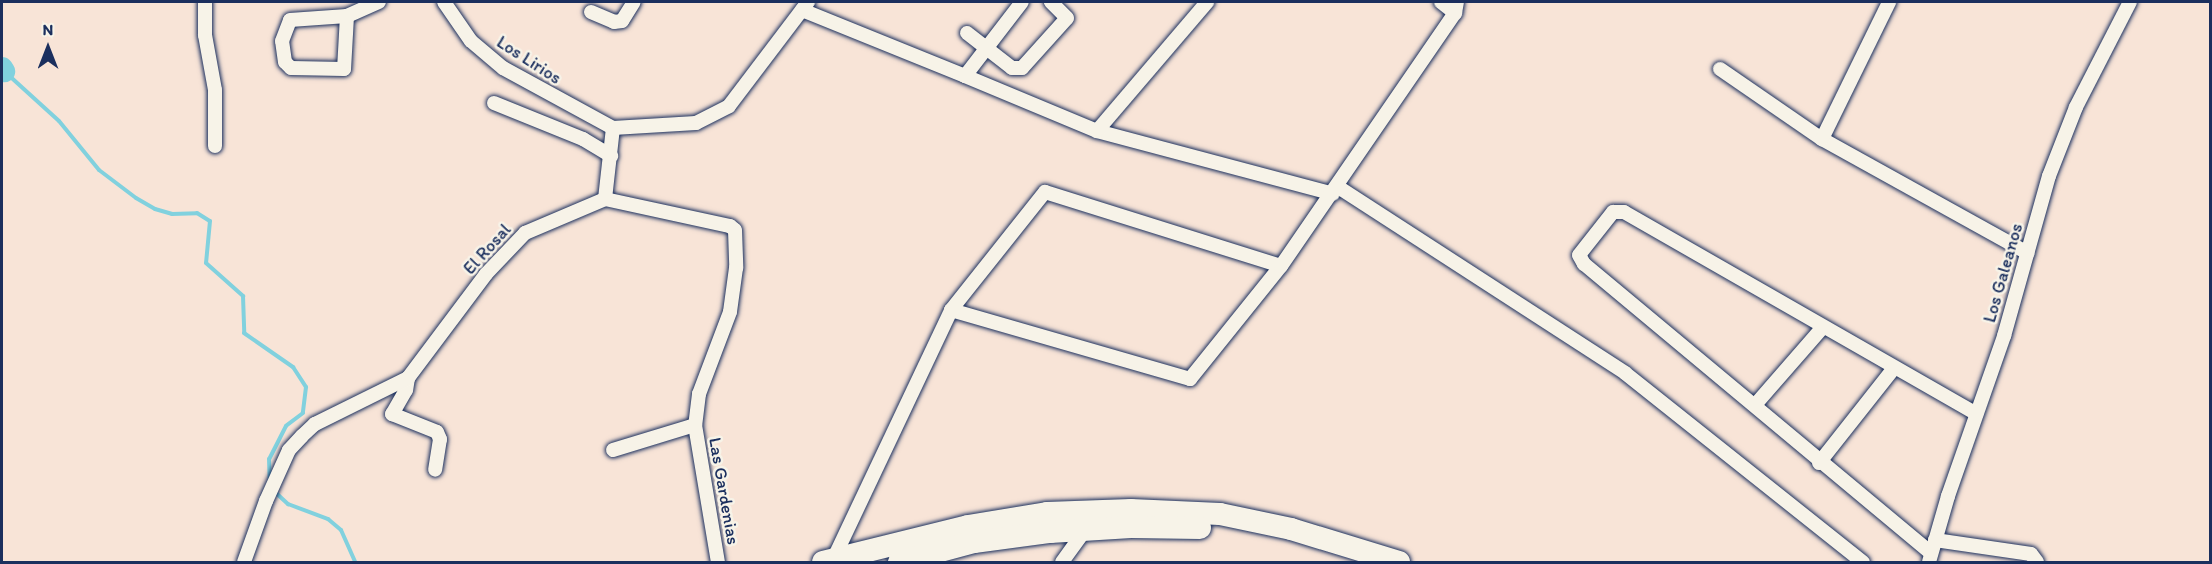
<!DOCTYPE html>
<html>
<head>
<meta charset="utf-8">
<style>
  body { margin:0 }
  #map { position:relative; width:2212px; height:564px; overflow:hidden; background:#f8e4d7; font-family:Itim,sans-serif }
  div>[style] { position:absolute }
  .stream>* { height:4px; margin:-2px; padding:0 2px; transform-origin:2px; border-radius:2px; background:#81d1de }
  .river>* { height:22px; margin:-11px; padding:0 11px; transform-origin:11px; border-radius:11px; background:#81d1de }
  .roads { filter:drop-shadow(0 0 2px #1b2f5e) drop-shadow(0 0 2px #1b2f5e) }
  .minor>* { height:14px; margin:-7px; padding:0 7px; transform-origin:7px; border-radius:7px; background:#f7f3e8 }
  .primary>* { height:22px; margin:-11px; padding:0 11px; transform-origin:11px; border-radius:11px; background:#f7f3e8 }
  span { translate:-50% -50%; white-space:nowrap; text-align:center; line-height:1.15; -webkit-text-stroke:5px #f7f3e8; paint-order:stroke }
  .street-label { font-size:18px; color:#1b2f5e }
  .frame { position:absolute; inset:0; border:3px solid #1b2f5e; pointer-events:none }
  .north { position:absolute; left:18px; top:18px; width:60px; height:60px; -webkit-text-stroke:4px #f7f3e8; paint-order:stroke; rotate:0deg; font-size:16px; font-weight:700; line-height:24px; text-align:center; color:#1b2f5e }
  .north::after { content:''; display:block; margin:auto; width:21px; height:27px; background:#1b2f5e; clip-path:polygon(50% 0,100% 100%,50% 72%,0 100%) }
</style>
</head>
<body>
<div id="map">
  <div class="stream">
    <div style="left:2px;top:75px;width:4px;rotate:-63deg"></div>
    <div style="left:4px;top:71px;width:74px;rotate:42.3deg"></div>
    <div style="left:59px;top:121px;width:63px;rotate:50.8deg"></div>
    <div style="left:99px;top:170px;width:46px;rotate:37.1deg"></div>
    <div style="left:136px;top:198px;width:22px;rotate:30deg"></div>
    <div style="left:155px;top:209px;width:18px;rotate:16deg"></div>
    <div style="left:172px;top:214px;width:25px;rotate:-2deg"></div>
    <div style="left:197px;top:213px;width:15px;rotate:32deg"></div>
    <div style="left:210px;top:221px;width:42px;rotate:95.4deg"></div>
    <div style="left:206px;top:263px;width:50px;rotate:41.7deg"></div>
    <div style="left:243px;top:296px;width:37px;rotate:88deg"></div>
    <div style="left:244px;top:333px;width:60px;rotate:34.8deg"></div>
    <div style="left:293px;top:367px;width:24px;rotate:57deg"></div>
    <div style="left:306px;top:387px;width:26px;rotate:97deg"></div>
    <div style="left:303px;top:413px;width:21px;rotate:143deg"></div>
    <div style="left:286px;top:426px;width:37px;rotate:117deg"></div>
    <div style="left:269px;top:459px;width:24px;rotate:88deg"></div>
    <div style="left:275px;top:492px;width:18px;rotate:43deg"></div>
    <div style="left:288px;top:504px;width:43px;rotate:20.6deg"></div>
    <div style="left:328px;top:519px;width:17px;rotate:40deg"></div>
    <div style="left:341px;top:530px;width:35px;rotate:66deg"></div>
  </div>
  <div class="river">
    <div style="left:2px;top:68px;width:4px;rotate:56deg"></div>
  </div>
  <div class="roads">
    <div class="minor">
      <div style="left:205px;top:2px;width:33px;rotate:90deg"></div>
      <div style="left:205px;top:35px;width:56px;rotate:79.7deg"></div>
      <div style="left:215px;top:90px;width:56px;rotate:90deg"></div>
      <div style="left:444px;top:2px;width:47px;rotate:55.3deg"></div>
      <div style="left:471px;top:41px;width:42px;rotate:40.2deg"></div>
      <div style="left:503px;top:68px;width:125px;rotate:28.6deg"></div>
      <div style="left:1441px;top:2px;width:18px;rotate:38deg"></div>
      <div style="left:802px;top:10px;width:176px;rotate:22deg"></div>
      <div style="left:965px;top:76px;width:93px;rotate:-52.4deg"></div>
      <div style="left:591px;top:12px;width:25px;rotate:23deg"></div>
      <div style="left:614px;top:22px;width:8px;rotate:-7deg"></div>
      <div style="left:622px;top:21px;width:22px;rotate:-58deg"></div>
      <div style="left:347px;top:16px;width:53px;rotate:93.2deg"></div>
      <div style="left:344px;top:69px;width:53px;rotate:-178.9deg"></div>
      <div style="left:291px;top:68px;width:8px;rotate:-135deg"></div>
      <div style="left:285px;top:62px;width:21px;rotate:-98deg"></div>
      <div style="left:282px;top:41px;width:22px;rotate:-69deg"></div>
      <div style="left:290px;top:20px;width:57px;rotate:-4deg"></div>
      <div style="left:347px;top:16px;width:35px;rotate:-24deg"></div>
      <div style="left:967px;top:33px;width:57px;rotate:37.9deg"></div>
      <div style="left:1012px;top:68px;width:10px"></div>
      <div style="left:1022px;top:68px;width:67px;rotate:-48deg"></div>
      <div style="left:1067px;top:18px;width:23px;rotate:-135deg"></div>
      <div style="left:1720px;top:69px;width:124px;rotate:34.5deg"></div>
      <div style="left:1822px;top:139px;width:235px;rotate:29deg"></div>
      <div style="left:965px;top:76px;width:143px;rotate:22.6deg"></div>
      <div style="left:1097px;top:131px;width:244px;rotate:14.9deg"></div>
      <div style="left:494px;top:103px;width:96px;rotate:22deg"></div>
      <div style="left:583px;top:139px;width:33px;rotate:31deg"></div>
      <div style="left:1097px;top:131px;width:170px;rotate:-49.5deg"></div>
      <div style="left:1822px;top:139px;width:153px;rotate:-63.9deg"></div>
      <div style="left:1338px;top:187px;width:342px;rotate:32.9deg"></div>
      <div style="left:1625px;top:373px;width:304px;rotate:38.5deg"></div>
      <div style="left:605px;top:199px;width:128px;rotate:12.2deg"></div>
      <div style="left:730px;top:226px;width:6px;rotate:39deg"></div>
      <div style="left:735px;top:230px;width:38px;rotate:88deg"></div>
      <div style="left:736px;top:268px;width:44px;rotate:97.8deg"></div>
      <div style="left:730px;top:312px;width:88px;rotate:110.7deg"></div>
      <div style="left:699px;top:394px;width:31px;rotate:97deg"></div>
      <div style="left:695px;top:425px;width:139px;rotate:80.5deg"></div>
      <div style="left:951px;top:310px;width:249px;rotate:16.1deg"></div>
      <div style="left:1190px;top:379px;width:145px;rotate:-51.2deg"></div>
      <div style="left:408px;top:378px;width:12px;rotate:99deg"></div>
      <div style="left:406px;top:390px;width:28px;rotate:120deg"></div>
      <div style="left:392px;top:414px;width:48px;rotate:21.8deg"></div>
      <div style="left:437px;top:432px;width:8px;rotate:67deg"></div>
      <div style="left:440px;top:439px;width:31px;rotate:99deg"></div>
      <div style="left:1755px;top:405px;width:103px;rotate:-48.9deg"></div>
      <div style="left:613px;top:450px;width:86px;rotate:-17deg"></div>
      <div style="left:1819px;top:463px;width:121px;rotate:-51.7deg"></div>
      <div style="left:1935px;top:540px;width:97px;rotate:8.3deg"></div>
      <div style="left:2031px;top:554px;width:10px;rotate:53deg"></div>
      <div style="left:1931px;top:553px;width:452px;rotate:-140.2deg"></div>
      <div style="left:1584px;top:264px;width:10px;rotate:-119deg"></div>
      <div style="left:1579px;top:255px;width:55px;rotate:-51.7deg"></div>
      <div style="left:1613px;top:212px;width:11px"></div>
      <div style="left:1624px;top:212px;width:406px;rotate:29.8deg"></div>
      <div style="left:833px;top:560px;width:276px;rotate:-64.7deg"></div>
      <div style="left:951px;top:310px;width:151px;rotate:-51.5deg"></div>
      <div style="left:1045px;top:192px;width:247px;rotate:17.4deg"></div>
      <div style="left:1281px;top:266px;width:307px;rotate:-55.5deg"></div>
      <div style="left:1455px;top:13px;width:11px;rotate:-80deg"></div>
      <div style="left:244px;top:562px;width:65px;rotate:-70.2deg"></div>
      <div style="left:266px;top:501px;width:56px;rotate:-65.7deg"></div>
      <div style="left:289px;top:450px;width:19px;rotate:-47deg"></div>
      <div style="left:302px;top:436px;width:18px;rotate:-43deg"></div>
      <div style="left:315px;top:424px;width:104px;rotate:-26.3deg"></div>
      <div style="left:408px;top:378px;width:130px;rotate:-53.1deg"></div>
      <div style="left:486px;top:274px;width:57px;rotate:-46.4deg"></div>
      <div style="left:525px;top:233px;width:87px;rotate:-23deg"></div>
      <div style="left:605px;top:199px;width:71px;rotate:-83.6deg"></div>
      <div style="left:613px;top:128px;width:83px;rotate:-3.4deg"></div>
      <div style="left:696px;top:123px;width:37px;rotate:-27deg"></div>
      <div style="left:729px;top:106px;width:131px;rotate:-52.8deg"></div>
      <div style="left:1062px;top:562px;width:39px;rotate:-54deg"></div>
      <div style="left:1929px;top:562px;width:69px;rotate:-73.9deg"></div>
      <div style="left:1948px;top:496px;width:170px;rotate:-70.7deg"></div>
      <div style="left:2004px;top:336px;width:166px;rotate:-74.3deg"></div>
      <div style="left:2049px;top:176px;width:74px;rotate:-68.6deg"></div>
      <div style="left:2076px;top:107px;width:118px;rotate:-62.8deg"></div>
    </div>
    <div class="primary">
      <div style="left:823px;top:562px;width:149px;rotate:-13.9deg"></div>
      <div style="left:968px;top:526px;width:80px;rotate:-9.3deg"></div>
      <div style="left:1047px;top:513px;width:84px;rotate:-2deg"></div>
      <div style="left:1131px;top:510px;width:89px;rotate:2.6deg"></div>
      <div style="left:1220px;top:514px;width:73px;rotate:11.9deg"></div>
      <div style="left:1291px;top:529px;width:113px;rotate:17deg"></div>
      <div style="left:899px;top:562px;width:78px;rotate:-14.9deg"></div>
      <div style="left:974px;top:542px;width:77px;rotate:-7.5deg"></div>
      <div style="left:1050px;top:532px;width:81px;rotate:-3.5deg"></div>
      <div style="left:1131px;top:527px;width:69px;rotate:0.8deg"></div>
    </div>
  </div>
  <div class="street-label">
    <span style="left:529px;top:60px;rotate:33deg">Los Lirios</span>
    <span style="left:487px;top:249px;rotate:-48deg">El Rosal</span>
    <span style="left:2003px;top:273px;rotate:-74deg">Los Galeanos</span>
    <span style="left:724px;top:491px;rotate:80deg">Las Gardenias</span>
  </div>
  <div class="frame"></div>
  <div class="north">N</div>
</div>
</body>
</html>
